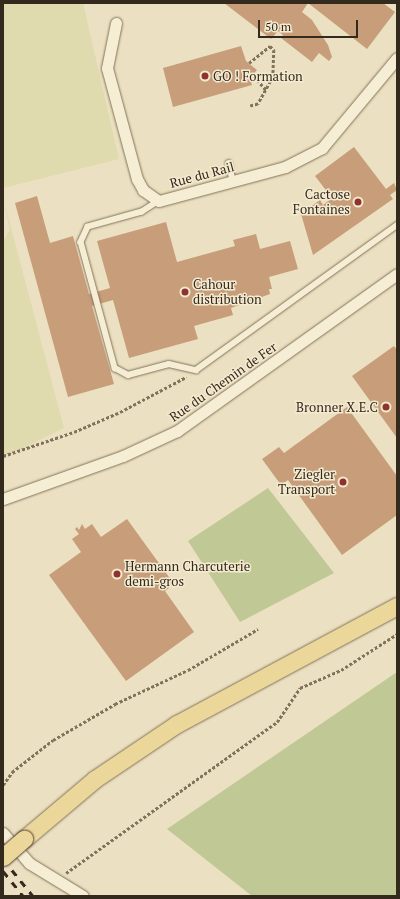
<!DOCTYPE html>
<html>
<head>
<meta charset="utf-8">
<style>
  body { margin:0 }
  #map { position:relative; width:400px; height:899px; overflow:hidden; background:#ebe0c1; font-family:"PT Serif",serif }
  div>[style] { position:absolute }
  .farmland>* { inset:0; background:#e0daaf }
  .green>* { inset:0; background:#c0c896 }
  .building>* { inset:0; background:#c79d7a }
  .path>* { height:2.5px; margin-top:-1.25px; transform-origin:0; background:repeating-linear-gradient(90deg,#83725a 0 3px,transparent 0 5px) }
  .roads { filter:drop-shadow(0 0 1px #83725a) drop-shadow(0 0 1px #83725a) }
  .service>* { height:5.5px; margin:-2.75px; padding:0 2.75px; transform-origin:2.75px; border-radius:2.75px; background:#f6eed4 }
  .minor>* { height:11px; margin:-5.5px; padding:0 5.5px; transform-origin:5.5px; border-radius:5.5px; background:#f6eed4 }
  .primary>* { height:17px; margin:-8.5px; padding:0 8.5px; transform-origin:8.5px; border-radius:8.5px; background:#ecd79b }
  .rail>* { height:3px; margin-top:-1.5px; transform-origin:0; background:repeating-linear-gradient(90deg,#34291d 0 7px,transparent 0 14px) }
  .bridges { filter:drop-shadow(0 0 1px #51402e) drop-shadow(0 0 1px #51402e) }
  .primary-bridge>* { height:17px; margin:-8.5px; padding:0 8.5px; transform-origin:8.5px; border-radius:8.5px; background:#ecd79b }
  .dots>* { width:11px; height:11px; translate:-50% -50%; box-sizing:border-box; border:2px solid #f3ead0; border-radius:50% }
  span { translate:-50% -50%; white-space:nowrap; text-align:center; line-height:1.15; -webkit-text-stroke:3px #f3ead0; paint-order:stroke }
  .poi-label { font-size:13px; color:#34291d }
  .left { translate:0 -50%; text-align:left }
  .right { translate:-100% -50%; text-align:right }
  .street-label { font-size:13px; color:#34291d }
  .frame { position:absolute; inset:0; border:4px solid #34291d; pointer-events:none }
  .scale { position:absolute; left:258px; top:20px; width:100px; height:18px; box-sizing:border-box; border:2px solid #34291d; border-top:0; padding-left:5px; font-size:12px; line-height:14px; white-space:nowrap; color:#34291d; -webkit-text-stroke:3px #f3ead0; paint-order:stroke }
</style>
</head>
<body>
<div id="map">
  <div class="farmland">
    <div style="clip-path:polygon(3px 3px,83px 3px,119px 159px,3px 188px)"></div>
    <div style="clip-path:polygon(3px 197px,64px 428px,3px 458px,3px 241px,10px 230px)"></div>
  </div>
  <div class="green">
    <div style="clip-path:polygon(268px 488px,334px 573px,240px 622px,188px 541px)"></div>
    <div style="clip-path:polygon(397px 672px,397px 896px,252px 896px,167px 829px)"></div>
  </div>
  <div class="building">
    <div style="clip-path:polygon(224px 3px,383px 3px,395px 12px,367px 49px,308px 3px,302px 12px,312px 20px,328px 45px,332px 57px,329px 61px,319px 53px,312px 62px,281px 38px,283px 35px,278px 31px,271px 39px)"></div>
    <div style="clip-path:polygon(241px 46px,246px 61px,257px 70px,250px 78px,252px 85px,173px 107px,163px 68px)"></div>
    <div style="clip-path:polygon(354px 147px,386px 189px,394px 183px,397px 190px,390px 195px,393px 199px,313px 255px,301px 214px,320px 200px,323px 205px,332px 198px,315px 176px)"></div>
    <div style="clip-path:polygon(37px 196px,50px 243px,73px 236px,89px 294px,110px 288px,97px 241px,166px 222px,177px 262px,235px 246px,233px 240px,256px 234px,260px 249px,290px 241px,298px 269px,269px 277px,272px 289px,269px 289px,270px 294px,231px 308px,233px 315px,194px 326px,198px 339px,129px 358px,113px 300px,92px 306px,114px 384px,68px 397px,15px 203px)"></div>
    <div style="clip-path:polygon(394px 346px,397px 350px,397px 438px,352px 376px)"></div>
    <div style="clip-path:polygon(347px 407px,397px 476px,397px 515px,342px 555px,288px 480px,281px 485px,262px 459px,279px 447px,284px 453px)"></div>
    <div style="clip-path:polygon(127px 519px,174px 584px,165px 591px,194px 632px,126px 681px,49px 575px,81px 552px,72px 539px,79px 534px,75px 529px,77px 527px,79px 530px,82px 524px,85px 529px,92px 524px,101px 537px)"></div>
  </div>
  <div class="path">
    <div style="left:249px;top:63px;width:27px;rotate:-39deg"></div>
    <div style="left:270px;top:46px;width:6px;rotate:45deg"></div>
    <div style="left:274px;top:50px;width:27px;rotate:92deg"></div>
    <div style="left:273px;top:77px;width:31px;rotate:119deg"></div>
    <div style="left:258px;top:104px;width:8px;rotate:166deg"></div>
    <div style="left:254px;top:76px;width:18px;rotate:49deg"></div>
    <div style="left:3px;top:456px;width:75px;rotate:-18.7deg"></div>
    <div style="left:74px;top:432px;width:50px;rotate:-23.5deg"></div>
    <div style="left:120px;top:412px;width:75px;rotate:-27.9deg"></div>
    <div style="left:3px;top:785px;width:16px;rotate:-55deg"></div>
    <div style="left:12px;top:772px;width:52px;rotate:-38deg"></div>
    <div style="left:53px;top:740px;width:72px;rotate:-30.1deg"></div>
    <div style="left:115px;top:704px;width:81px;rotate:-25deg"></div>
    <div style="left:188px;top:670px;width:81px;rotate:-30.4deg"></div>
    <div style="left:66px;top:873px;width:259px;rotate:-35.6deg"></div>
    <div style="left:277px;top:722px;width:41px;rotate:-55.9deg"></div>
    <div style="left:300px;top:688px;width:45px;rotate:-23.7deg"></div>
    <div style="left:341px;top:670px;width:67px;rotate:-32.7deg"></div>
  </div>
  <div class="roads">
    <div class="service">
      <div style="left:229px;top:163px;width:18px;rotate:77deg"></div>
      <div style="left:159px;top:201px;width:20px;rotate:147deg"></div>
      <div style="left:142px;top:212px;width:56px;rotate:164.5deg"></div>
      <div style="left:88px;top:227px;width:17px;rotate:115deg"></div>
      <div style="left:81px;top:242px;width:131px;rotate:74.9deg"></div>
      <div style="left:115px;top:368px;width:15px;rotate:28deg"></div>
      <div style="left:128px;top:375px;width:42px;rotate:-15deg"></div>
      <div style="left:169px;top:364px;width:28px;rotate:13deg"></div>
      <div style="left:196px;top:370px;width:248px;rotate:-35.8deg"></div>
    </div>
    <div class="minor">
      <div style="left:116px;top:23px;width:46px;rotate:101.3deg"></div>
      <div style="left:107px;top:68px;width:115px;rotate:74.9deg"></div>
      <div style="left:137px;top:179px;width:13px;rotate:61deg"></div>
      <div style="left:143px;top:190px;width:19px;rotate:35deg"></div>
      <div style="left:159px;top:201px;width:131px;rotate:-15.1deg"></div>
      <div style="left:285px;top:167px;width:42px;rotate:-27.2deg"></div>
      <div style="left:322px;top:148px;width:117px;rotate:-50.2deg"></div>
      <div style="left:3px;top:499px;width:127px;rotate:-19.7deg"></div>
      <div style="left:123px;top:456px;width:60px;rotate:-24.8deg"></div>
      <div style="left:177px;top:431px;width:270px;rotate:-35.5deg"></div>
      <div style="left:3px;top:833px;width:40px;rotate:49deg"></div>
      <div style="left:29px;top:863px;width:63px;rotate:31.4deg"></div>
    </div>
    <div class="primary">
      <div style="left:24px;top:839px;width:93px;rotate:-40.2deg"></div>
      <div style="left:95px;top:779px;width:99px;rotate:-33.9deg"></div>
      <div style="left:177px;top:724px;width:250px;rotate:-28.2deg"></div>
    </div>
  </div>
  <div class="rail">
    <div style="left:3px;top:859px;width:48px;rotate:51deg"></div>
    <div style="left:3px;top:871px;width:32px;rotate:51deg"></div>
  </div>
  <div class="bridges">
    <div class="primary-bridge">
      <div style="left:3px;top:857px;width:28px;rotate:-41deg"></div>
    </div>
  </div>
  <div class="dots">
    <div style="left:205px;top:76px;background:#8e322e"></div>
    <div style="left:358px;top:202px;background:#8e322e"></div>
    <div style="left:185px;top:292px;background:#8e322e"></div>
    <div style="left:386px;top:407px;background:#8e322e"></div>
    <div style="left:343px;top:482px;background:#8e322e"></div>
    <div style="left:117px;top:574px;background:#8e322e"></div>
  </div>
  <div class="poi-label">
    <span class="left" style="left:213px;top:76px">GO ! Formation</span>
    <span class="right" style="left:350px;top:202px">Cactose<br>Fontaines</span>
    <span class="left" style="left:193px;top:292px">Cahour<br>distribution</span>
    <span class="right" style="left:378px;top:407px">Bronner X.E.C</span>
    <span class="right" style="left:335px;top:482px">Ziegler<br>Transport</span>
    <span class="left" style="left:125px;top:574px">Hermann Charcuterie<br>demi-gros</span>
  </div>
  <div class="street-label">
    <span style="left:202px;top:175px;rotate:-15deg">Rue du Rail</span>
    <span style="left:223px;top:382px;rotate:-35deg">Rue du Chemin de Fer</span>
  </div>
  <div class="frame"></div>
  <div class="scale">50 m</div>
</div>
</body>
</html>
